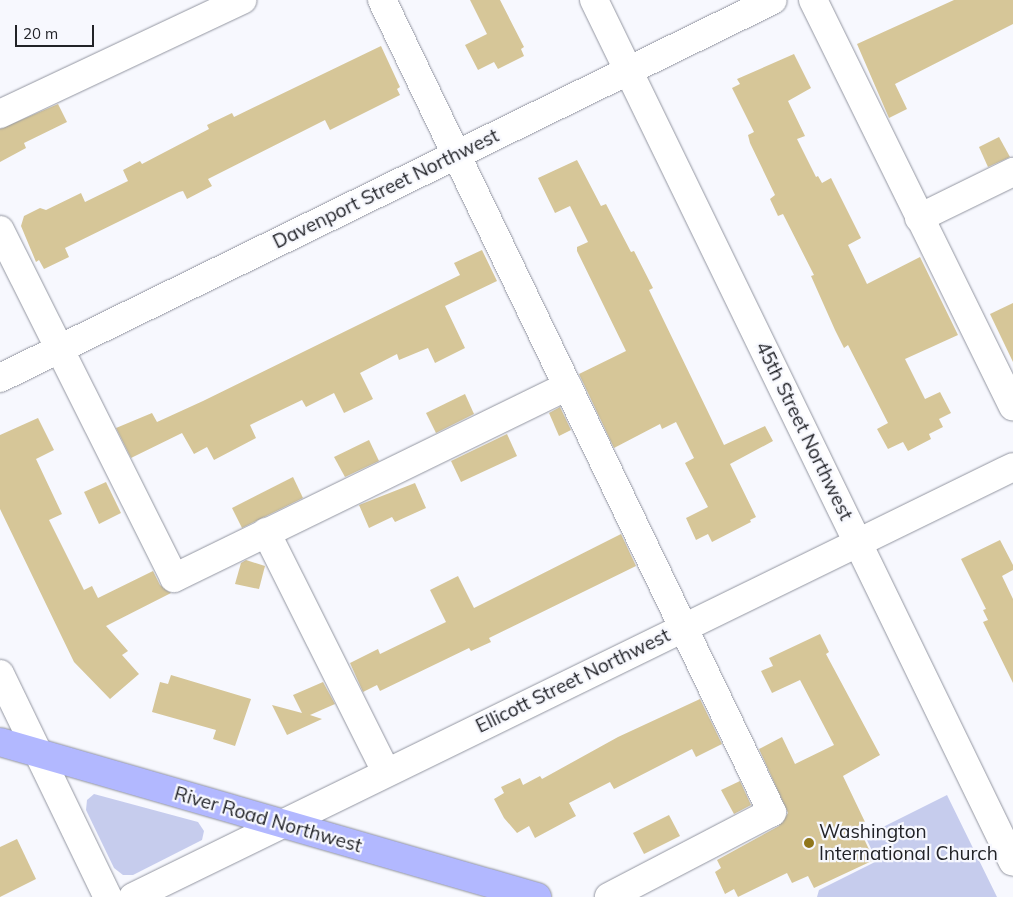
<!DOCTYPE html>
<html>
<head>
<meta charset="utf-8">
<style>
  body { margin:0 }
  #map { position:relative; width:1013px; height:897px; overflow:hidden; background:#f7f8fe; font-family:Mulish,sans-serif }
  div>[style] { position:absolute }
  .green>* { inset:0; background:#c6cced }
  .building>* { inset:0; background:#d6c698 }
  .roads { filter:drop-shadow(0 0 1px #9396a1) drop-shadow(0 0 1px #9396a1) }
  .minor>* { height:28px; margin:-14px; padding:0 14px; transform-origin:14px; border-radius:14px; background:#fff }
  .major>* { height:28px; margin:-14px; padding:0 14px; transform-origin:14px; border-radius:14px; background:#b2b8ff }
  .dots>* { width:14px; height:14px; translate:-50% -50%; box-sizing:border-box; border:2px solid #f7f8fe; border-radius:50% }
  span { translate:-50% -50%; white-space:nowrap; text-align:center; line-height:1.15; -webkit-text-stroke:4.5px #f7f8fe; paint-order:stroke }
  .street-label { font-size:19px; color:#222328 }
  .poi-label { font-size:19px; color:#222328 }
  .left { translate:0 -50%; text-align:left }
  .scale { position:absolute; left:15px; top:25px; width:79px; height:22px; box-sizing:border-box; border:2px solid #222328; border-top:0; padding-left:6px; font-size:15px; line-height:18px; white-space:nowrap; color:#222328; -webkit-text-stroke:4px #f7f8fe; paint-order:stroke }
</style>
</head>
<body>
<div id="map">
  <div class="green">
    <div style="clip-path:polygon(94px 794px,198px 822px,204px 831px,202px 840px,133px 875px,123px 875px,114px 868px,86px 810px,87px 800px)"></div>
    <div style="clip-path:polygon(947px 795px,997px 897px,817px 897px,819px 890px,877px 861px,865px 836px)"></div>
  </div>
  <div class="building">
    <div style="clip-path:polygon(470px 0,500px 0,524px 47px,521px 49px,524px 56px,498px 69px,494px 62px,478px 70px,465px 45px,487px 34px)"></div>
    <div style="clip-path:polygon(954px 0,1013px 0,1013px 24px,895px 84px,907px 109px,889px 118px,857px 44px)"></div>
    <div style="clip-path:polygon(381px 46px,400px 87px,397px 89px,400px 95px,330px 130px,325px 120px,208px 179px,212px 186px,187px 199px,183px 191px,179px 192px,65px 248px,69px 257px,44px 269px,39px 260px,36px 262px,21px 226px,24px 216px,40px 208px,46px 210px,81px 193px,85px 202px,128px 181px,123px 170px,140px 161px,142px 164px,209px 129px,207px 125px,232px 113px,234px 117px)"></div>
    <div style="clip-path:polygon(794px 54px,811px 88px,788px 101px,805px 136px,797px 139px,816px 177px,818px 176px,822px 183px,831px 178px,861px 238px,848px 245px,867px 284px,920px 257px,958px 335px,905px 359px,925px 399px,940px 392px,951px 413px,939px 419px,943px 427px,929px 434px,931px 439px,908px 451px,903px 442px,888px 449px,877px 429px,888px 423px,848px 345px,844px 348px,835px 330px,811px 276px,814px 275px,783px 214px,778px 216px,770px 199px,775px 195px,750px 143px,748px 135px,754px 132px,732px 88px,740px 84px,737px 79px)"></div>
    <div style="clip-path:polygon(58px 104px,67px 122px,24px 143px,26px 148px,0 162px,0 129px)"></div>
    <div style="clip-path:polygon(999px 137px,1010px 157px,988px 167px,979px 147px)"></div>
    <div style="clip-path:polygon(577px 160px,601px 206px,606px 204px,631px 252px,634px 251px,653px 288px,649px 290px,724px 445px,765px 426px,773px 441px,730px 464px,756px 517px,750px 520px,751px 522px,712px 542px,708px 534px,696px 540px,686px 518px,708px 507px,685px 463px,694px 458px,676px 422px,662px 429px,660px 424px,614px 448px,579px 374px,626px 351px,577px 251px,577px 247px,588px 242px,570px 206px,555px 213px,538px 178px)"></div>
    <div style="clip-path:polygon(482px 250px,497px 281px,445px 306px,465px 348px,435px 363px,428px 348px,399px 360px,397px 354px,360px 373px,373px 399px,344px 413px,334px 393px,306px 407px,302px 400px,250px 425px,256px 438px,214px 460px,207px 447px,194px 454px,182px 433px,131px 458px,116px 428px,152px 413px,157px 422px,203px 401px,460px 275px,454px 263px)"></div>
    <div style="clip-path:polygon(1013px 303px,1013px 362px,990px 314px)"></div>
    <div style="clip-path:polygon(465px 394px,474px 414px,436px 433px,426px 413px)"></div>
    <div style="clip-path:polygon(560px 407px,571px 430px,559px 436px,549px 413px)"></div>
    <div style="clip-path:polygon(38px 418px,54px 450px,36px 459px,62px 514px,49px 520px,84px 590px,92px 586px,98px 598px,153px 571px,160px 585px,171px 593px,106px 626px,128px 651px,122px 655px,139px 674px,110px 699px,74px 662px,0 509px,0 435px)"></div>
    <div style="clip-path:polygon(507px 434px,517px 456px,461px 482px,451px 461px)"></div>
    <div style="clip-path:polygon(369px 440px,379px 461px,345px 477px,334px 457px)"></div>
    <div style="clip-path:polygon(293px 477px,303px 498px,242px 528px,232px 508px)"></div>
    <div style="clip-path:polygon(106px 482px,121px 513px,99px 524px,84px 492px)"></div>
    <div style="clip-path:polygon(415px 483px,426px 508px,395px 522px,392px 517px,369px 528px,359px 505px)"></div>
    <div style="clip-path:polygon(621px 534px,636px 566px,489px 638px,491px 642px,471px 651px,469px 648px,380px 691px,377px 685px,363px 692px,350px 663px,378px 649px,380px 654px,446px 622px,430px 590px,458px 576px,474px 608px)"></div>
    <div style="clip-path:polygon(1000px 540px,1013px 565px,1013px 570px,1002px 576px,1013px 599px,1013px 683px,983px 622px,988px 620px,983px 610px,986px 609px,961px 559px)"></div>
    <div style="clip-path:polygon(246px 560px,265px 566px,259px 589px,235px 584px,241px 563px)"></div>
    <div style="clip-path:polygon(820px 634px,829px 652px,826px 654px,880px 755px,843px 776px,865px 822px,858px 826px,874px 860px,814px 888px,808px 876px,792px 883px,787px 873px,738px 897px,734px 889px,725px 894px,715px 872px,721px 868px,717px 860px,779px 826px,788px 813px,759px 749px,782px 737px,795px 764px,834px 745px,800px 680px,772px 693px,761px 671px,773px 666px,769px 658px)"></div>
    <div style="clip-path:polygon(171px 675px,251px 699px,235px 746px,213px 739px,216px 730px,152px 712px,160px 682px,168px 684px)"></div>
    <div style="clip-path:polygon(323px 682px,335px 704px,310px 715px,322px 719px,287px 735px,272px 705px,302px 713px,293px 695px)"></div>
    <div style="clip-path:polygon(700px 699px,722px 744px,696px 757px,692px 749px,614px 789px,610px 782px,569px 803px,576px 816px,535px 838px,529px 826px,517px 833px,504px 818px,494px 799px,504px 793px,501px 787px,520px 778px,523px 785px,540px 776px,542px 779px,618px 737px)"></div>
    <div style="clip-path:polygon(740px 781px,751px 805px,734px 814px,721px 790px)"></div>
    <div style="clip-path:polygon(669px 815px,680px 836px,644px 854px,633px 833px)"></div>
    <div style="clip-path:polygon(17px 839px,36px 879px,0 897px,0 847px)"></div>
  </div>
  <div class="roads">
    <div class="minor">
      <div style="left:382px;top:0;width:901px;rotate:64.35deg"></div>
      <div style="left:772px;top:812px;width:184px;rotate:152.5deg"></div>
      <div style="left:594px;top:0;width:958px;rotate:64.08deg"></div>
      <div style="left:813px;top:0;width:453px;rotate:63.8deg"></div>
      <div style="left:0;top:114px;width:268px;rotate:-25.2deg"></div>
      <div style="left:919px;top:218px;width:105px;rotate:-26.1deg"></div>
      <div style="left:0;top:230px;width:389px;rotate:63.4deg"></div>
      <div style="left:174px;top:578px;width:438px;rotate:-26deg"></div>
      <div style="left:0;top:378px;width:860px;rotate:-26.06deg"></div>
      <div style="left:266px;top:532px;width:268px;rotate:63.4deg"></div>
      <div style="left:0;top:674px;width:248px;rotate:64.2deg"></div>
      <div style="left:133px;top:897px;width:979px;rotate:-26.04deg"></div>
    </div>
    <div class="major">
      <div style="left:0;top:742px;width:559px;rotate:16.1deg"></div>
    </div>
  </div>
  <div class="dots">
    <div style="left:809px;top:843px;background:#90761b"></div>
  </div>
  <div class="street-label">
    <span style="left:386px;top:189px;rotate:-26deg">Davenport Street Northwest</span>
    <span style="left:804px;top:431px;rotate:64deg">45th Street Northwest</span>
    <span style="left:573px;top:681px;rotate:-26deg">Ellicott Street Northwest</span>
    <span style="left:268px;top:820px;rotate:16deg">River Road Northwest</span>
  </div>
  <div class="poi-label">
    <span class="left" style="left:819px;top:843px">Washington<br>International Church</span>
  </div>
  <div class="scale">20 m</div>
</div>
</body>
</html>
